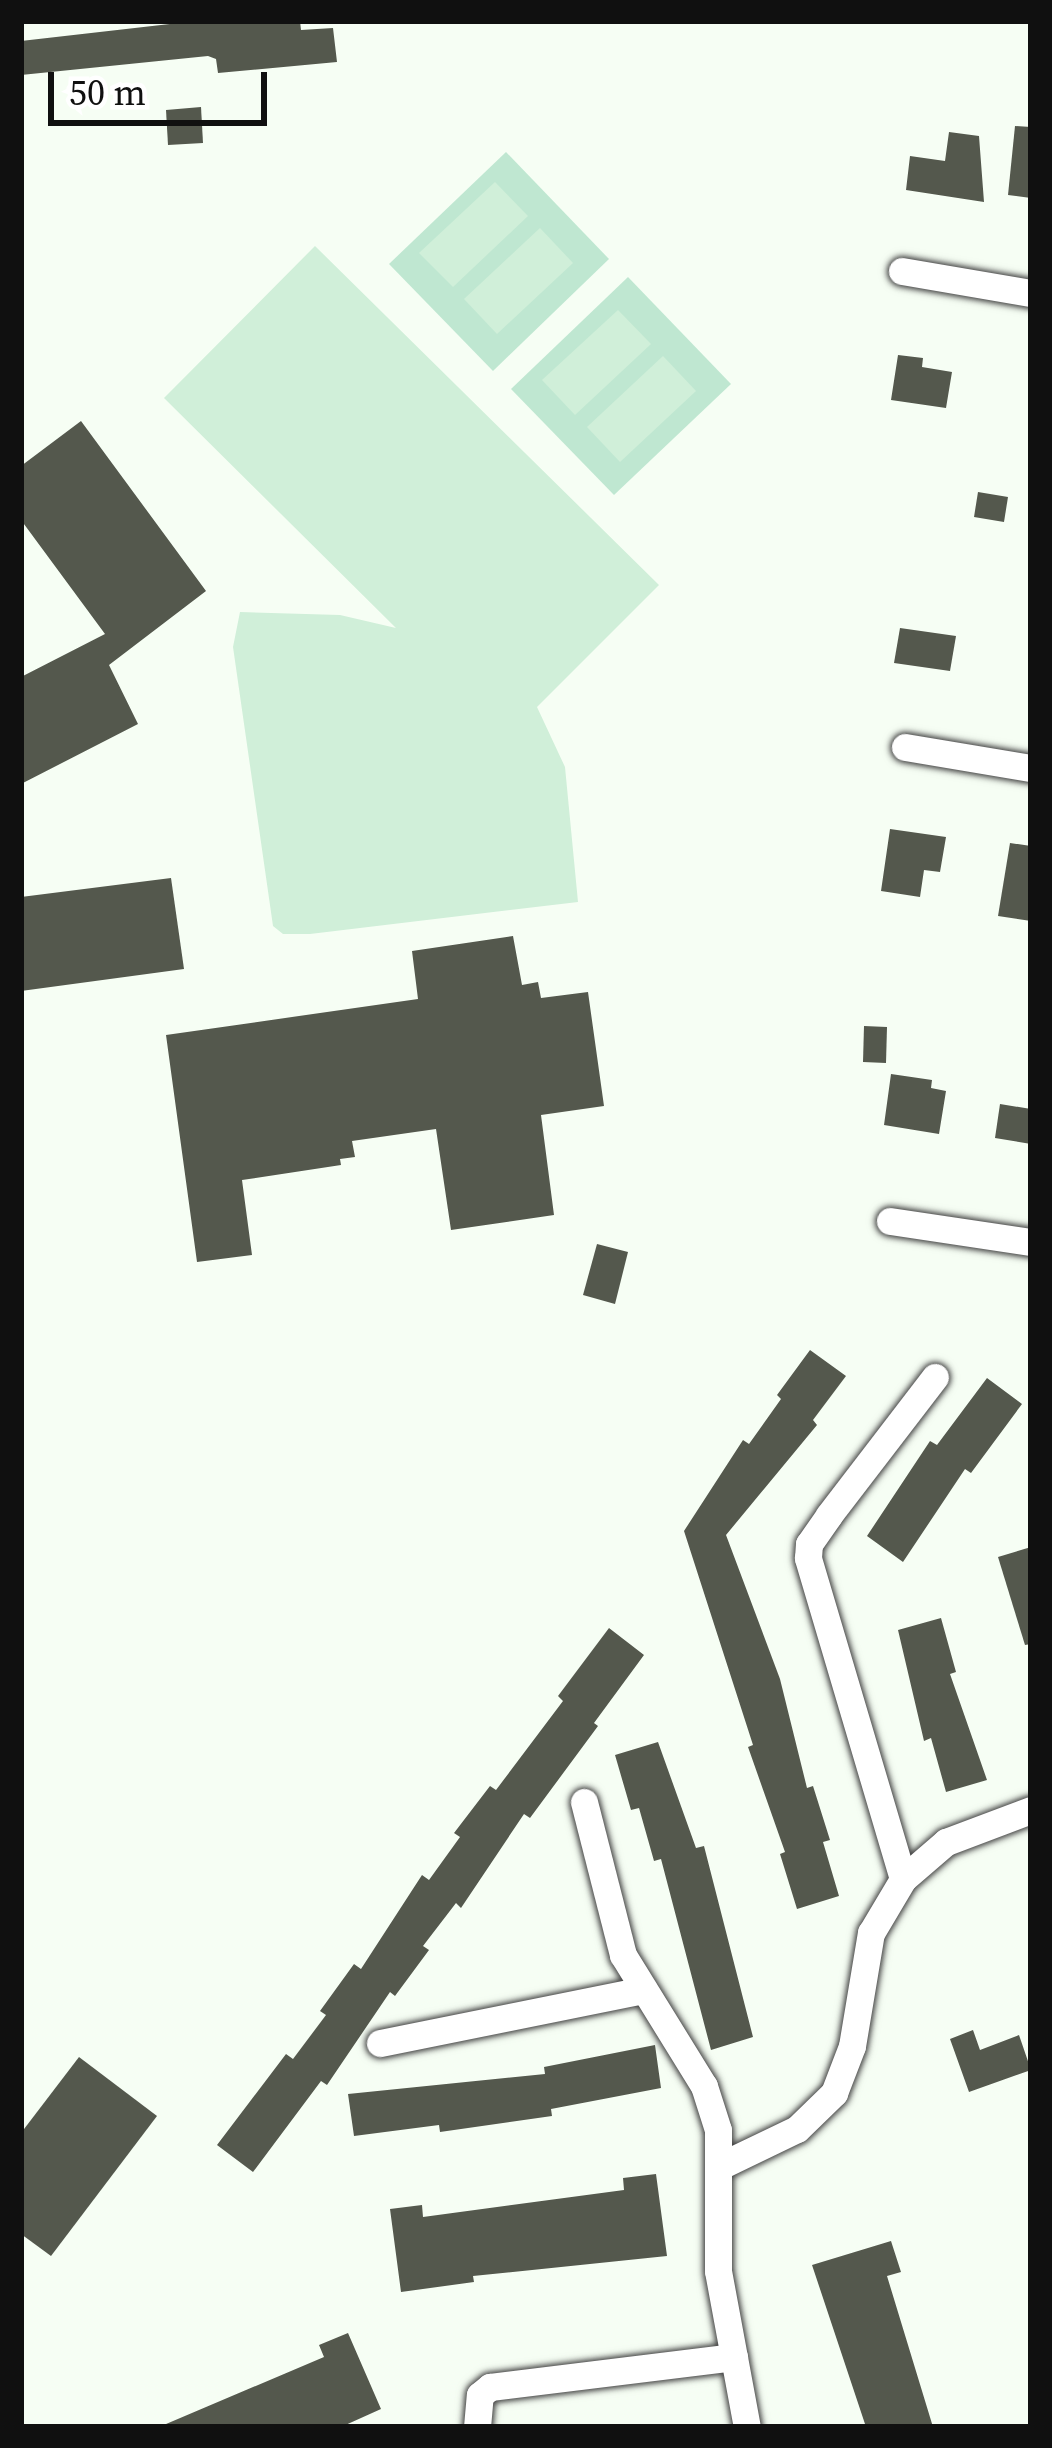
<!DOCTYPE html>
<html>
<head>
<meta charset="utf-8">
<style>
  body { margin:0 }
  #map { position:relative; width:1052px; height:2448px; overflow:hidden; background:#f6fef4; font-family:"Source Serif 4",serif }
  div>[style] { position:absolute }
  .green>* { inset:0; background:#bfe7d1 }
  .pitch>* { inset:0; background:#d0efd9 }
  .building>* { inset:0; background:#54584d }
  .roads { filter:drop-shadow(0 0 3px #434343) drop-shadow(0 0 3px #434343) }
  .minor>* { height:27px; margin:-13.5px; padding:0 13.5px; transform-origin:13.5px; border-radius:13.5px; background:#fff }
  span { translate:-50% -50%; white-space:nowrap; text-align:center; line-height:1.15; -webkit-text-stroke:12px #fff; paint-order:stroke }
  .frame { position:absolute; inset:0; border:24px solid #101010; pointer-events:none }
  .scale { position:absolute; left:48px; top:72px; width:219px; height:54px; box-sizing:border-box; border:6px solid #101010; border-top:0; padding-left:15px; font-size:36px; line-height:42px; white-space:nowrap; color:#101010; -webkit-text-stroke:9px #fff; paint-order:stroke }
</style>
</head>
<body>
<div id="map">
  <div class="green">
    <div style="clip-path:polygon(506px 152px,609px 259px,493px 371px,389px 264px)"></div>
    <div style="clip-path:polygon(628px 277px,731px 384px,614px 495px,511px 389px)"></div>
  </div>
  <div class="pitch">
    <div style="clip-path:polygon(495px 182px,528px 216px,453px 287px,419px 253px)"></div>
    <div style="clip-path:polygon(540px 228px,573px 263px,497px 334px,464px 299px)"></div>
    <div style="clip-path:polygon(315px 246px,659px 585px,537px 707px,565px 767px,578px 902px,310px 934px,283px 934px,273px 926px,233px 647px,240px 612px,340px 615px,396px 628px,164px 398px)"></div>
    <div style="clip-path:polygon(618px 310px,651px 344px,575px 415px,542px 380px)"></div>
    <div style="clip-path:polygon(663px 356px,696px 391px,620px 462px,587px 427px)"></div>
  </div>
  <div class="building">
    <div style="clip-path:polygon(196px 21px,300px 21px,301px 30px,333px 28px,337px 62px,218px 73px,216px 59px,208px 56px,21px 75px,21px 41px)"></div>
    <div style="clip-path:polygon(201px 107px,203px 143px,168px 145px,166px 110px)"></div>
    <div style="clip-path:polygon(1015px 126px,1031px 127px,1031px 198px,1008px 195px)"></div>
    <div style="clip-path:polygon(949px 132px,979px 136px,984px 202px,906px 190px,910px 156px,945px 161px)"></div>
    <div style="clip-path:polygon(898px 355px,923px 358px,922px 367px,952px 372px,946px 408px,891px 400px)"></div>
    <div style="clip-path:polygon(81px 421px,206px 591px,109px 665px,138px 724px,21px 784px,21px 677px,105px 634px,21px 520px,21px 466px)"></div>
    <div style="clip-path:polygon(978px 492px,1008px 497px,1004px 522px,974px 517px)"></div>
    <div style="clip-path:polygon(900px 628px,956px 636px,950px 671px,894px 663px)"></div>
    <div style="clip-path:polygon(890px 829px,946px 837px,940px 872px,924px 870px,920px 897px,881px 891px)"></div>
    <div style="clip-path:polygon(1010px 843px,1031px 846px,1031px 921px,998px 916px)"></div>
    <div style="clip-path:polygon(171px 878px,184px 969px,21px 991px,21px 897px)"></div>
    <div style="clip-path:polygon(513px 936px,522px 985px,538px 982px,541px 998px,588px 992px,604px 1106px,541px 1115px,554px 1215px,451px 1230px,436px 1129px,352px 1141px,355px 1157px,340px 1159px,341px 1165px,242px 1180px,252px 1255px,197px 1262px,166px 1035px,418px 999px,412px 951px)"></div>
    <div style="clip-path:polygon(864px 1026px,887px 1027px,886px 1063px,863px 1062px)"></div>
    <div style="clip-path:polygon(891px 1074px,932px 1080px,931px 1088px,946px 1091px,939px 1134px,884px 1125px)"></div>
    <div style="clip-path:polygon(1000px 1104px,1031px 1109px,1031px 1144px,995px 1138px)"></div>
    <div style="clip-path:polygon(597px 1244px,628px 1252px,615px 1304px,583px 1295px)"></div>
    <div style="clip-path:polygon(810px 1350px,846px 1376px,813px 1420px,817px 1425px,726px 1535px,780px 1679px,807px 1788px,813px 1786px,830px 1840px,823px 1842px,839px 1896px,797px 1909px,780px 1854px,785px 1852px,748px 1747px,753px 1745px,684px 1531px,743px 1440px,749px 1444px,781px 1399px,777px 1395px)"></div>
    <div style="clip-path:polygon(987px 1378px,1022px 1404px,971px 1473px,965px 1469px,903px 1562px,867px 1536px,930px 1441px,937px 1445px)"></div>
    <div style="clip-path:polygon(1031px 1547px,1031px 1644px,1025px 1645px,998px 1557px)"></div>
    <div style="clip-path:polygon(941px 1618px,956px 1672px,950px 1674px,987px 1780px,946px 1792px,931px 1738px,924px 1741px,898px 1630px)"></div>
    <div style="clip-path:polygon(609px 1628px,644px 1655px,594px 1723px,598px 1726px,530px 1818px,524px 1814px,461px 1908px,456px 1903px,423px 1946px,429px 1950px,395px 1996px,390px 1992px,327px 2085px,321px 2081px,253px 2172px,217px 2145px,286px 2054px,293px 2059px,326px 2015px,320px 2011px,354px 1964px,361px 1969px,422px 1875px,429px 1880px,460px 1837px,454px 1833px,490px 1786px,496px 1790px,563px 1701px,558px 1696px)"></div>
    <div style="clip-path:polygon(658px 1742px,696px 1848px,704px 1846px,753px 2037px,711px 2050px,661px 1859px,654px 1861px,639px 1808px,631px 1810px,615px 1755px)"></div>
    <div style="clip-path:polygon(973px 2030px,980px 2050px,1019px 2035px,1031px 2070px,969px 2092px,950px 2039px)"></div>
    <div style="clip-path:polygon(655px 2045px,661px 2088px,551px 2109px,552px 2116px,440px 2132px,439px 2125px,354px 2136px,348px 2094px,545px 2074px,544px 2067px)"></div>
    <div style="clip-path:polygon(79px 2057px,157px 2116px,51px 2256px,21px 2234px,21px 2133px)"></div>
    <div style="clip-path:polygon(656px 2174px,667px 2256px,473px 2276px,474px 2282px,401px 2292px,390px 2209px,422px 2205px,423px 2217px,624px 2190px,623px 2178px)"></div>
    <div style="clip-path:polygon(891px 2241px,901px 2272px,887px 2276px,933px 2427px,866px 2427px,812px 2265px)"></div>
    <div style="clip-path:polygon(348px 2333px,381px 2409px,341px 2427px,159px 2427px,324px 2357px,319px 2345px)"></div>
  </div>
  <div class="roads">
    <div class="minor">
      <div style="left:902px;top:271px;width:131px;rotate:9.7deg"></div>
      <div style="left:905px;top:747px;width:128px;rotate:9.5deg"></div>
      <div style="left:890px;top:1221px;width:143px;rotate:8.5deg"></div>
      <div style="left:584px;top:1802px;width:158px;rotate:75.7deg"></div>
      <div style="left:623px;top:1955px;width:154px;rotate:58.3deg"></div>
      <div style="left:704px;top:2086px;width:46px;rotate:72.3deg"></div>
      <div style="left:718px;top:2130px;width:141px;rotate:90deg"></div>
      <div style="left:718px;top:2271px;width:159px;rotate:79.5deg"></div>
      <div style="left:903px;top:1879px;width:335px;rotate:-106.5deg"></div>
      <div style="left:808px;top:1558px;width:14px;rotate:-86deg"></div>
      <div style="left:809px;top:1544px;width:35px;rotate:-55deg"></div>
      <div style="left:829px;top:1515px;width:174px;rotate:-52.5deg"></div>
      <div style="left:380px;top:2043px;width:269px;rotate:-11.4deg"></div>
      <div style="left:720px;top:2166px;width:85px;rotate:-25.7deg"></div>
      <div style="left:797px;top:2129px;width:52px;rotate:-44.2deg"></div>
      <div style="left:834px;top:2093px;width:50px;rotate:-69deg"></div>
      <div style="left:852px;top:2046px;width:115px;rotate:-80.5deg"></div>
      <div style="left:871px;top:1933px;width:63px;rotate:-59.3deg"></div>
      <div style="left:903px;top:1879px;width:57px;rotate:-40.7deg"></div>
      <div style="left:946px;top:1842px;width:91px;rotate:-20.6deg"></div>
      <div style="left:477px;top:2427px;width:32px;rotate:-85deg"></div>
      <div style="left:480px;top:2395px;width:13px;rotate:-39deg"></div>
      <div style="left:490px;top:2387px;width:246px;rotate:-7deg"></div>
    </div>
  </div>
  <div class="frame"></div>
  <div class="scale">50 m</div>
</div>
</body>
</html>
